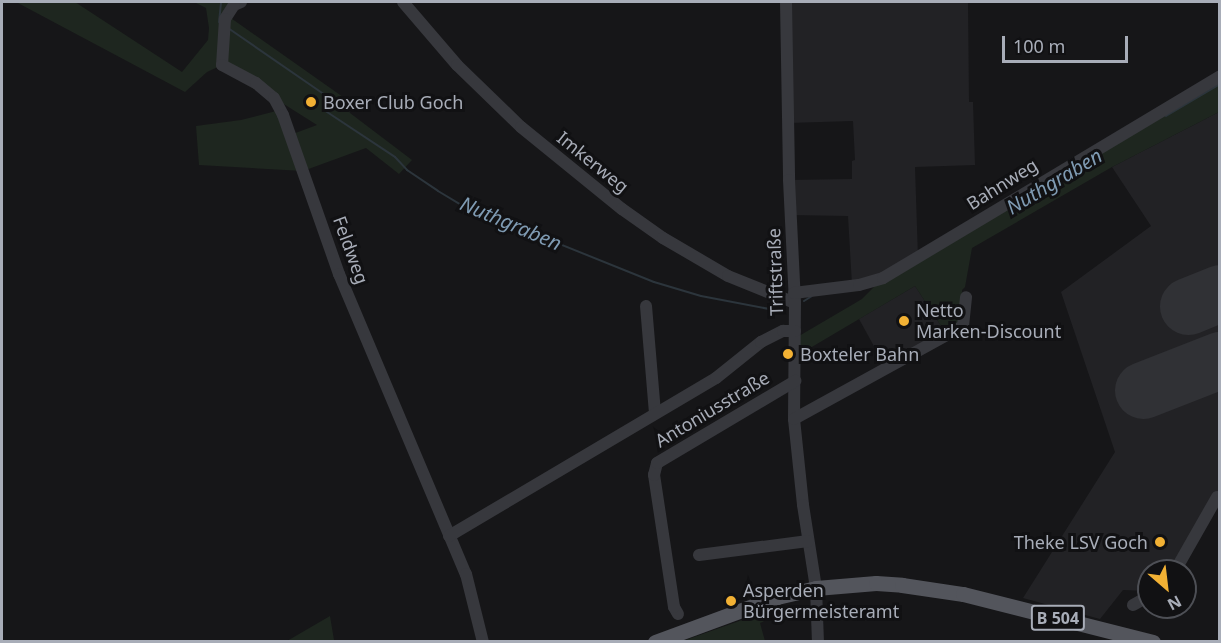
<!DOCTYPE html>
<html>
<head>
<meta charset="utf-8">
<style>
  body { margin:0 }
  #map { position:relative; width:1221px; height:643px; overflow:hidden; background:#161618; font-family:"Noto Sans",sans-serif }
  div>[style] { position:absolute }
  .built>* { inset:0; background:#222225 }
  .green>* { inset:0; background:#1e261f }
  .stream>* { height:2px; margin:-1px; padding:0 1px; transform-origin:1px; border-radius:1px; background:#2c353c }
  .runway>* { height:57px; margin:-28.5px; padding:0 28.5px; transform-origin:28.5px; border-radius:28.5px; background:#303135 }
  .minor>* { height:12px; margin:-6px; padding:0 6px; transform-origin:6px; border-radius:6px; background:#37383d }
  .major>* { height:15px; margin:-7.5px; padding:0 7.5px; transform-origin:7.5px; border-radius:7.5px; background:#53555c }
  .dots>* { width:16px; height:16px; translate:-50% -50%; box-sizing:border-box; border:3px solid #111113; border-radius:50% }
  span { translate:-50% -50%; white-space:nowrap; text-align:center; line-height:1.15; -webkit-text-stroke:6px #111113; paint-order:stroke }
  .shield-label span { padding:2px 4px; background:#111113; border:2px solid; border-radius:4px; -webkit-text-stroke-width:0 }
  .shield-label { font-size:16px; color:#a8adb8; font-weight:700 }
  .poi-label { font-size:18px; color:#a8adb8 }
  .left { translate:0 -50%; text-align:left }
  .right { translate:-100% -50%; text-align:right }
  .street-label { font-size:18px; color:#a8adb8 }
  .water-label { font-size:20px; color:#7f9bb3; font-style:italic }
  .frame { position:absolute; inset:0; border:3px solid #a8adb8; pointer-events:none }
  .north { position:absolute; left:1137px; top:559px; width:60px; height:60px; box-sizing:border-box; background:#111113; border:2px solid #4d4f55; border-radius:50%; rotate:152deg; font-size:16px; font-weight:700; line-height:24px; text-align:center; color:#a8adb8 }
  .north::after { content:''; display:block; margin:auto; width:21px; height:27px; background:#f2b134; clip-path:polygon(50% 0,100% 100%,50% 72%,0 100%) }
  .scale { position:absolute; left:1002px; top:36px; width:126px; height:27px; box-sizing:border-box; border:3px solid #a8adb8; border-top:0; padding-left:8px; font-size:18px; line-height:21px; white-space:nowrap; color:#a8adb8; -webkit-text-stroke:4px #111113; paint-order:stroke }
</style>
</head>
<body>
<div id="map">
  <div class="built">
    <div style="clip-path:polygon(785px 2px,968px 2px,969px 102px,973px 102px,975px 165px,915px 167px,918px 257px,852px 285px,848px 216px,790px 215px,789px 180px,852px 179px,852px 161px,855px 160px,853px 121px,788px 123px)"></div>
    <div style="clip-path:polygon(1219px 112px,1219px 492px,1175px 571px,1149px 571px,1149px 591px,1123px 590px,1100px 619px,1023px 598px,1115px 452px,1061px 292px,1151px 226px,1112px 167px)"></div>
    <div style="clip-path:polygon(915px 286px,947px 335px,886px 368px,859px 319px)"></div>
  </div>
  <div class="green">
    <div style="clip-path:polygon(16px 2px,75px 2px,182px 72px,208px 40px,209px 28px,206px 8px,194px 2px,232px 2px,228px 16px,343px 97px,350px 113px,412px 160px,399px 174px,366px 148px,303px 171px,199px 165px,196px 126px,241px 120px,280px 110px,290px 135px,317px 125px,222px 65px,207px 72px,185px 92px)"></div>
    <div style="clip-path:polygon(1219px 76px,1219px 112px,1112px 167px,972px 248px,965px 287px,962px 290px,963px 326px,947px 335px,915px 286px,800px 354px,799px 336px,862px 299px,883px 278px)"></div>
    <div style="clip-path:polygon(770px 610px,771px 618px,760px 623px,765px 641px,680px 642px)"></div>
    <div style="clip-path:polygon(330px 616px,334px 640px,287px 641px)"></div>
  </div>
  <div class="stream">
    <div style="left:219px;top:22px;width:20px;rotate:-84deg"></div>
    <div style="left:228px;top:28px;width:125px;rotate:34.6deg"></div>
    <div style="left:331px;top:99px;width:13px;rotate:122deg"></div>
    <div style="left:324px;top:110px;width:85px;rotate:33.5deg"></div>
    <div style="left:395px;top:157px;width:18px;rotate:47deg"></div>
    <div style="left:407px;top:170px;width:37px;rotate:34deg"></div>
    <div style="left:438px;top:191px;width:26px;rotate:31deg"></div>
    <div style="left:460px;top:204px;width:209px;rotate:21.9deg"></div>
    <div style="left:654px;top:282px;width:49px;rotate:16.6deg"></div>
    <div style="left:701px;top:296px;width:80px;rotate:10.8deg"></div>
    <div style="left:1166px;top:116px;width:63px;rotate:-30.7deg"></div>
    <div style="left:804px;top:301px;width:9px;rotate:-32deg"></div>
  </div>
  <div class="runway">
    <div style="left:1188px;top:306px;width:35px;rotate:-22deg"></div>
    <div style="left:1143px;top:390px;width:83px;rotate:-21.3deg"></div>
  </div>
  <div class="minor">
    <div style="left:241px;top:2px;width:8px;rotate:157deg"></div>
    <div style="left:234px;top:5px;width:17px;rotate:123deg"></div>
    <div style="left:225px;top:19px;width:46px;rotate:93.7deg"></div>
    <div style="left:222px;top:65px;width:38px;rotate:28deg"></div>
    <div style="left:256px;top:83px;width:23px;rotate:40deg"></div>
    <div style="left:274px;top:98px;width:19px;rotate:62deg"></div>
    <div style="left:283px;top:115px;width:169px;rotate:70.6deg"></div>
    <div style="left:339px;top:274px;width:326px;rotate:67.1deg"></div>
    <div style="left:466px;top:574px;width:70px;rotate:76deg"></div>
    <div style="left:403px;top:2px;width:83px;rotate:49.4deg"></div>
    <div style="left:457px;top:65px;width:89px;rotate:44.1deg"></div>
    <div style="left:521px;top:127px;width:130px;rotate:39.1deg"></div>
    <div style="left:622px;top:209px;width:50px;rotate:35.3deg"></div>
    <div style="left:663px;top:238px;width:75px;rotate:30.3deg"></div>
    <div style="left:728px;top:276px;width:72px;rotate:21.9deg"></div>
    <div style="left:786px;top:2px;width:178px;rotate:89deg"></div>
    <div style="left:789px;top:180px;width:123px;rotate:87.2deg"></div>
    <div style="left:795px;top:303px;width:116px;rotate:90.5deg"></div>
    <div style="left:794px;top:419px;width:86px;rotate:84deg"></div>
    <div style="left:803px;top:505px;width:84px;rotate:81.1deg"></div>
    <div style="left:816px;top:588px;width:54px;rotate:87.9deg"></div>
    <div style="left:794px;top:293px;width:65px;rotate:-7deg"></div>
    <div style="left:859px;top:285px;width:25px;rotate:-16deg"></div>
    <div style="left:883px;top:278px;width:393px;rotate:-30.9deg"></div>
    <div style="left:646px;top:306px;width:107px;rotate:85.2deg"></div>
    <div style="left:794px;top:419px;width:193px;rotate:-28.8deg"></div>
    <div style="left:963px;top:326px;width:29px;rotate:-84deg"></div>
    <div style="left:449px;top:536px;width:310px;rotate:-30.6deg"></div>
    <div style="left:716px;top:378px;width:58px;rotate:-38.7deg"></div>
    <div style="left:761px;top:342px;width:25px;rotate:-27deg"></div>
    <div style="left:783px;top:331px;width:12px"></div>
    <div style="left:699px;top:555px;width:110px;rotate:-7.3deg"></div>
    <div style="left:1175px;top:571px;width:85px;rotate:-60.4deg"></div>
    <div style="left:1133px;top:605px;width:18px;rotate:-29deg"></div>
    <div style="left:678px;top:614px;width:8px;rotate:-120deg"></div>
    <div style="left:674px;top:607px;width:134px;rotate:-98.6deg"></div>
    <div style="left:654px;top:475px;width:12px;rotate:-76deg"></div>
    <div style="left:657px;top:463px;width:161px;rotate:-30.7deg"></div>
  </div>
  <div class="major">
    <div style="left:655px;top:642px;width:130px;rotate:-20.2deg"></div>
    <div style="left:777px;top:597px;width:40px;rotate:-13deg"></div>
    <div style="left:816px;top:588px;width:60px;rotate:-4.8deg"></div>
    <div style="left:876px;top:583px;width:26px;rotate:4deg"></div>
    <div style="left:902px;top:585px;width:62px;rotate:8.4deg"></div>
    <div style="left:963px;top:594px;width:196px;rotate:14.2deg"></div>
  </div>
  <div class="dots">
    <div style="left:311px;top:102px;background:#f2b134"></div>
    <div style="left:904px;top:321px;background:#f2b134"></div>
    <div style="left:788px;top:354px;background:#f2b134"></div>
    <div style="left:1160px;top:542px;background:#f2b134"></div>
    <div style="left:731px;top:601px;background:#f2b134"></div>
  </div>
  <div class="shield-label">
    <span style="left:1058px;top:618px">B 504</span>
  </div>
  <div class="poi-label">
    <span class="left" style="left:323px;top:102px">Boxer Club Goch</span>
    <span class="left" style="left:916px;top:321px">Netto<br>Marken-Discount</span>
    <span class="left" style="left:800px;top:354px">Boxteler Bahn</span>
    <span class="right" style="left:1148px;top:542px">Theke LSV Goch</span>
    <span class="left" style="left:743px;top:601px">Asperden<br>Bürgermeisteramt</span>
  </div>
  <div class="street-label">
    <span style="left:593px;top:162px;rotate:39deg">Imkerweg</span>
    <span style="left:1002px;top:184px;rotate:-32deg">Bahnweg</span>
    <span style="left:351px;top:250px;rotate:70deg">Feldweg</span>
    <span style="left:775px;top:272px;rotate:-92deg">Triftstraße</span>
    <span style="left:712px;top:409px;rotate:-31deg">Antoniusstraße</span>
  </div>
  <div class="water-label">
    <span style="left:1054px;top:181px;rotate:-31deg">Nuthgraben</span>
    <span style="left:511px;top:223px;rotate:23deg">Nuthgraben</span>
  </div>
  <div class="frame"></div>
  <div class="north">N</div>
  <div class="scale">100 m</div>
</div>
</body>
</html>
